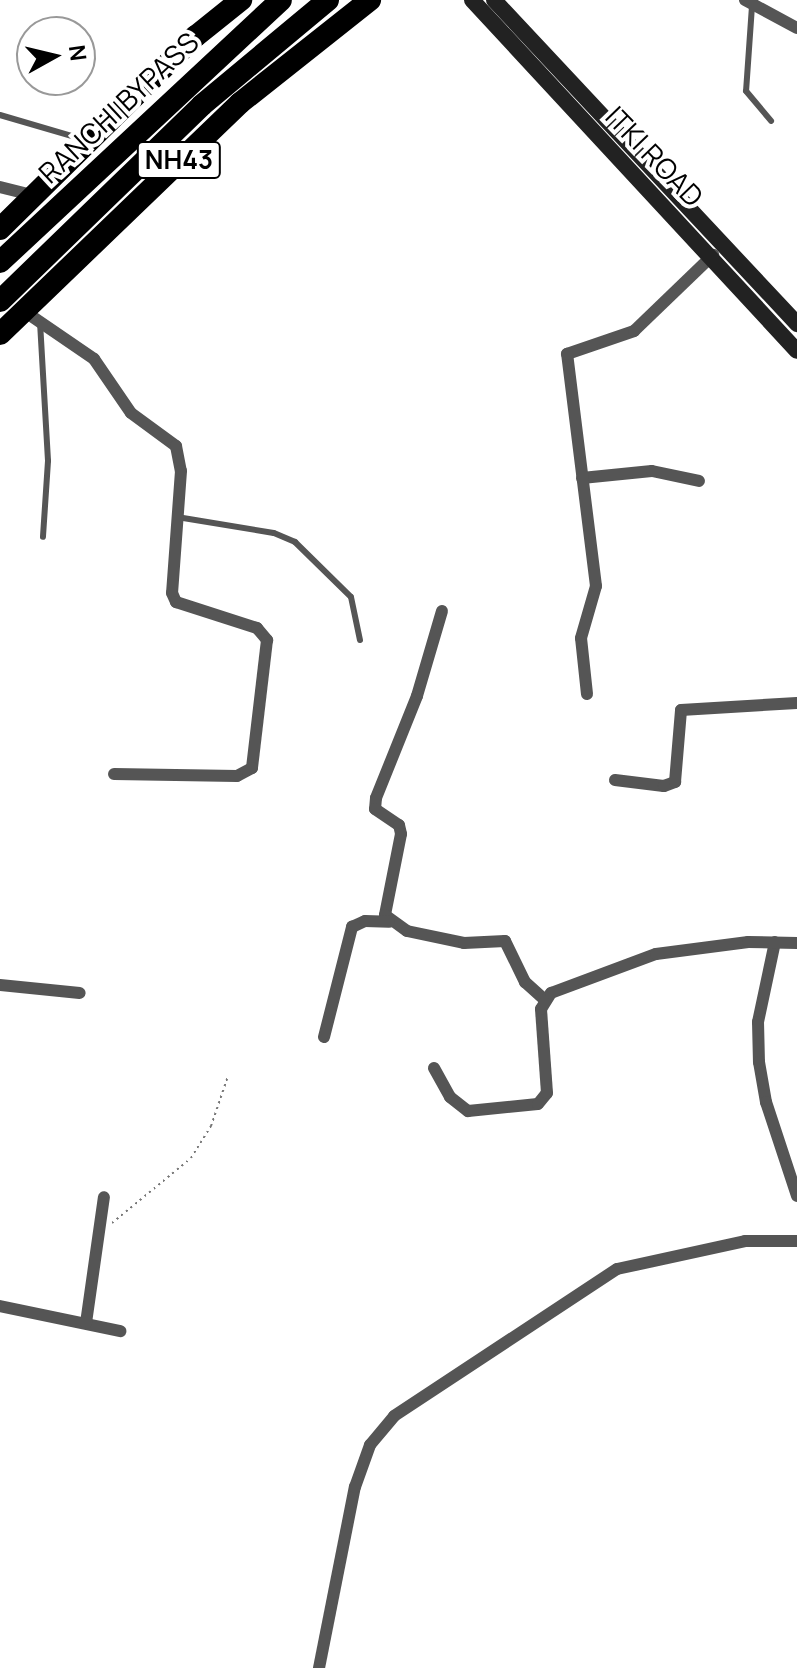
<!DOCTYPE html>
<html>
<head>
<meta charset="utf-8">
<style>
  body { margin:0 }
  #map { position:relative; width:797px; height:1668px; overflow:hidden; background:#fff; font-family:Manrope,sans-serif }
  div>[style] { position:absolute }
  .path>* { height:2px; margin-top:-1px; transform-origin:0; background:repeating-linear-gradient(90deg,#777 0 2px,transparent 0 6px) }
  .lane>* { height:6px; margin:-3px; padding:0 3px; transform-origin:3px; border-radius:3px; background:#555 }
  .street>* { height:12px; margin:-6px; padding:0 6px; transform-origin:6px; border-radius:6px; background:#555 }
  .secondary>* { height:16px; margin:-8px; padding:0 8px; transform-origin:8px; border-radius:8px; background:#222 }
  .highway>* { height:22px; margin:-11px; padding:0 11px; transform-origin:11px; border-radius:11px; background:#000 }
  span { translate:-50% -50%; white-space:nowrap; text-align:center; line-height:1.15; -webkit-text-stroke:8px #fff; paint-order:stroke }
  .shield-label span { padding:2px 6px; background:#fff; border:2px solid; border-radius:6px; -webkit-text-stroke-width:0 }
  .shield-label { font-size:26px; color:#000; font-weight:700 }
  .street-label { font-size:28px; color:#000 }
  .north { position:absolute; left:16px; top:16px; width:80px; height:80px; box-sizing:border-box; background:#fff; border:2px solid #999; border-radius:50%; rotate:82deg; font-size:22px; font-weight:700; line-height:32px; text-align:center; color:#000 }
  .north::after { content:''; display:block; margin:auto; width:28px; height:36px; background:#000; clip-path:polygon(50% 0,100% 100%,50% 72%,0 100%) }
</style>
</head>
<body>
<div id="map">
  <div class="path">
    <div style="left:112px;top:1223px;width:102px;rotate:-39.4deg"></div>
    <div style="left:191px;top:1158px;width:38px;rotate:-58deg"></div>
    <div style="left:211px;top:1126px;width:53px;rotate:-71.2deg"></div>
  </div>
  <div class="lane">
    <div style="left:752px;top:6px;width:85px;rotate:94deg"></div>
    <div style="left:746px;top:91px;width:39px;rotate:50deg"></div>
    <div style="left:0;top:115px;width:85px;rotate:16.3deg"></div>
    <div style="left:40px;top:322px;width:139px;rotate:86.7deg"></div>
    <div style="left:48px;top:461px;width:76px;rotate:93.8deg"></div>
    <div style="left:177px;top:517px;width:98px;rotate:9.4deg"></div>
    <div style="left:274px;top:533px;width:23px;rotate:23deg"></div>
    <div style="left:295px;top:542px;width:78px;rotate:44.5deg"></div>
    <div style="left:351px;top:597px;width:44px;rotate:78.2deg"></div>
  </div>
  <div class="street">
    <div style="left:745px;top:0;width:59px;rotate:28.3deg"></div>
    <div style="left:0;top:187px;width:34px;rotate:14deg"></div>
    <div style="left:24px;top:311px;width:85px;rotate:34.4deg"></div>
    <div style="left:94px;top:359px;width:65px;rotate:55.6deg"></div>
    <div style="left:131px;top:413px;width:56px;rotate:36.3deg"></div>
    <div style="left:176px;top:446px;width:25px;rotate:79deg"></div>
    <div style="left:181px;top:471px;width:122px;rotate:94.2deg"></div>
    <div style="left:172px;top:593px;width:10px;rotate:66deg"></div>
    <div style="left:176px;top:602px;width:85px;rotate:17.8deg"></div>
    <div style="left:257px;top:628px;width:16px;rotate:50deg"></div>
    <div style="left:267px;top:640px;width:129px;rotate:96.7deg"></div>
    <div style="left:252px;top:768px;width:17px;rotate:152deg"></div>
    <div style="left:237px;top:776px;width:123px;rotate:-179.1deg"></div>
    <div style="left:582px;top:478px;width:70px;rotate:-5.7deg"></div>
    <div style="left:652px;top:471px;width:48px;rotate:12deg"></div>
    <div style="left:442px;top:611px;width:89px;rotate:106.4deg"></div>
    <div style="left:417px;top:696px;width:110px;rotate:111.9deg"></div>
    <div style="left:376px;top:798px;width:11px;rotate:95deg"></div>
    <div style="left:375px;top:809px;width:29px;rotate:34deg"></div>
    <div style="left:399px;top:825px;width:9px;rotate:77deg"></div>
    <div style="left:401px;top:834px;width:83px;rotate:101.2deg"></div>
    <div style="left:385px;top:915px;width:27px;rotate:36deg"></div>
    <div style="left:407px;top:931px;width:58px;rotate:11.9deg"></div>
    <div style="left:464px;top:943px;width:41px;rotate:-2.8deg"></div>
    <div style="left:505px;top:941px;width:46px;rotate:64deg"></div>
    <div style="left:525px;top:982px;width:25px;rotate:42deg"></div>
    <div style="left:587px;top:694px;width:56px;rotate:-96.1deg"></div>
    <div style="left:581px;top:638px;width:54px;rotate:-73.9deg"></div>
    <div style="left:596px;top:586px;width:234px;rotate:-97.1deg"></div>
    <div style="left:567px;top:354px;width:71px;rotate:-18.9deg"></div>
    <div style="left:634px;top:331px;width:110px;rotate:-43.9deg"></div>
    <div style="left:615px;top:780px;width:49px;rotate:7deg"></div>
    <div style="left:664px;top:786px;width:12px;rotate:-20deg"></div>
    <div style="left:675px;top:782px;width:72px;rotate:-85.2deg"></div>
    <div style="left:681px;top:710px;width:116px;rotate:-3.5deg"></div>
    <div style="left:775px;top:942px;width:82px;rotate:102deg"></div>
    <div style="left:758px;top:1022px;width:40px;rotate:88.6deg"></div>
    <div style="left:759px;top:1062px;width:41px;rotate:80.1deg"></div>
    <div style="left:766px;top:1102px;width:99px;rotate:71.7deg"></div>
    <div style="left:0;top:985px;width:80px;rotate:5.7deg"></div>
    <div style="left:324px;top:1037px;width:114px;rotate:-75.7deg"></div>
    <div style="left:352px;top:927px;width:14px;rotate:-25deg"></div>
    <div style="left:365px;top:921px;width:24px;rotate:2deg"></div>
    <div style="left:434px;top:1068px;width:33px;rotate:61deg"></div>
    <div style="left:450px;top:1097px;width:23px;rotate:38deg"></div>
    <div style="left:468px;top:1111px;width:70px;rotate:-5.7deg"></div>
    <div style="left:538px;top:1104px;width:14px;rotate:-51deg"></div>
    <div style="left:547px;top:1093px;width:84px;rotate:-94.1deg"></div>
    <div style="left:541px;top:1009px;width:19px;rotate:-58deg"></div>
    <div style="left:551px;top:993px;width:112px;rotate:-20.4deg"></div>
    <div style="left:656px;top:954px;width:93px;rotate:-7.4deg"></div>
    <div style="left:748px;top:942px;width:49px;rotate:1.2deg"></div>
    <div style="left:0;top:1306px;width:123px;rotate:11.8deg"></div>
    <div style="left:86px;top:1323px;width:127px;rotate:-81.9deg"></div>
    <div style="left:319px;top:1668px;width:185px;rotate:-78.8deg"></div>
    <div style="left:355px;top:1487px;width:45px;rotate:-70.3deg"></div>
    <div style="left:370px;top:1445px;width:38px;rotate:-50deg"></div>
    <div style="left:394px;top:1416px;width:267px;rotate:-33.4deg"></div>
    <div style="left:617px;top:1269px;width:131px;rotate:-12.3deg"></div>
    <div style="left:745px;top:1241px;width:52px"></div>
  </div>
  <div class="secondary">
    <div style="left:472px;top:0;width:478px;rotate:47.2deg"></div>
    <div style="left:494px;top:0;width:444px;rotate:46.9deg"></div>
  </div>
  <div class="highway">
    <div style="left:0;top:229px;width:275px;rotate:-44.6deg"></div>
    <div style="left:196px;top:36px;width:58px;rotate:-38.7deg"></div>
    <div style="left:0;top:262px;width:384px;rotate:-43deg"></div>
    <div style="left:0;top:301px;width:281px;rotate:-44.1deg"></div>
    <div style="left:202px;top:105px;width:164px;rotate:-39.8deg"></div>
    <div style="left:0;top:334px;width:333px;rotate:-43.9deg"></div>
    <div style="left:240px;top:103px;width:166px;rotate:-38.4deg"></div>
  </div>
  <div class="shield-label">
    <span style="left:179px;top:160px">NH43</span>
  </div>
  <div class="street-label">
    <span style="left:118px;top:107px;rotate:-43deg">RANCHI BYPASS</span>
    <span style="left:655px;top:156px;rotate:46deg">ITKI ROAD</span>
  </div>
  <div class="north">N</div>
</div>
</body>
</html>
